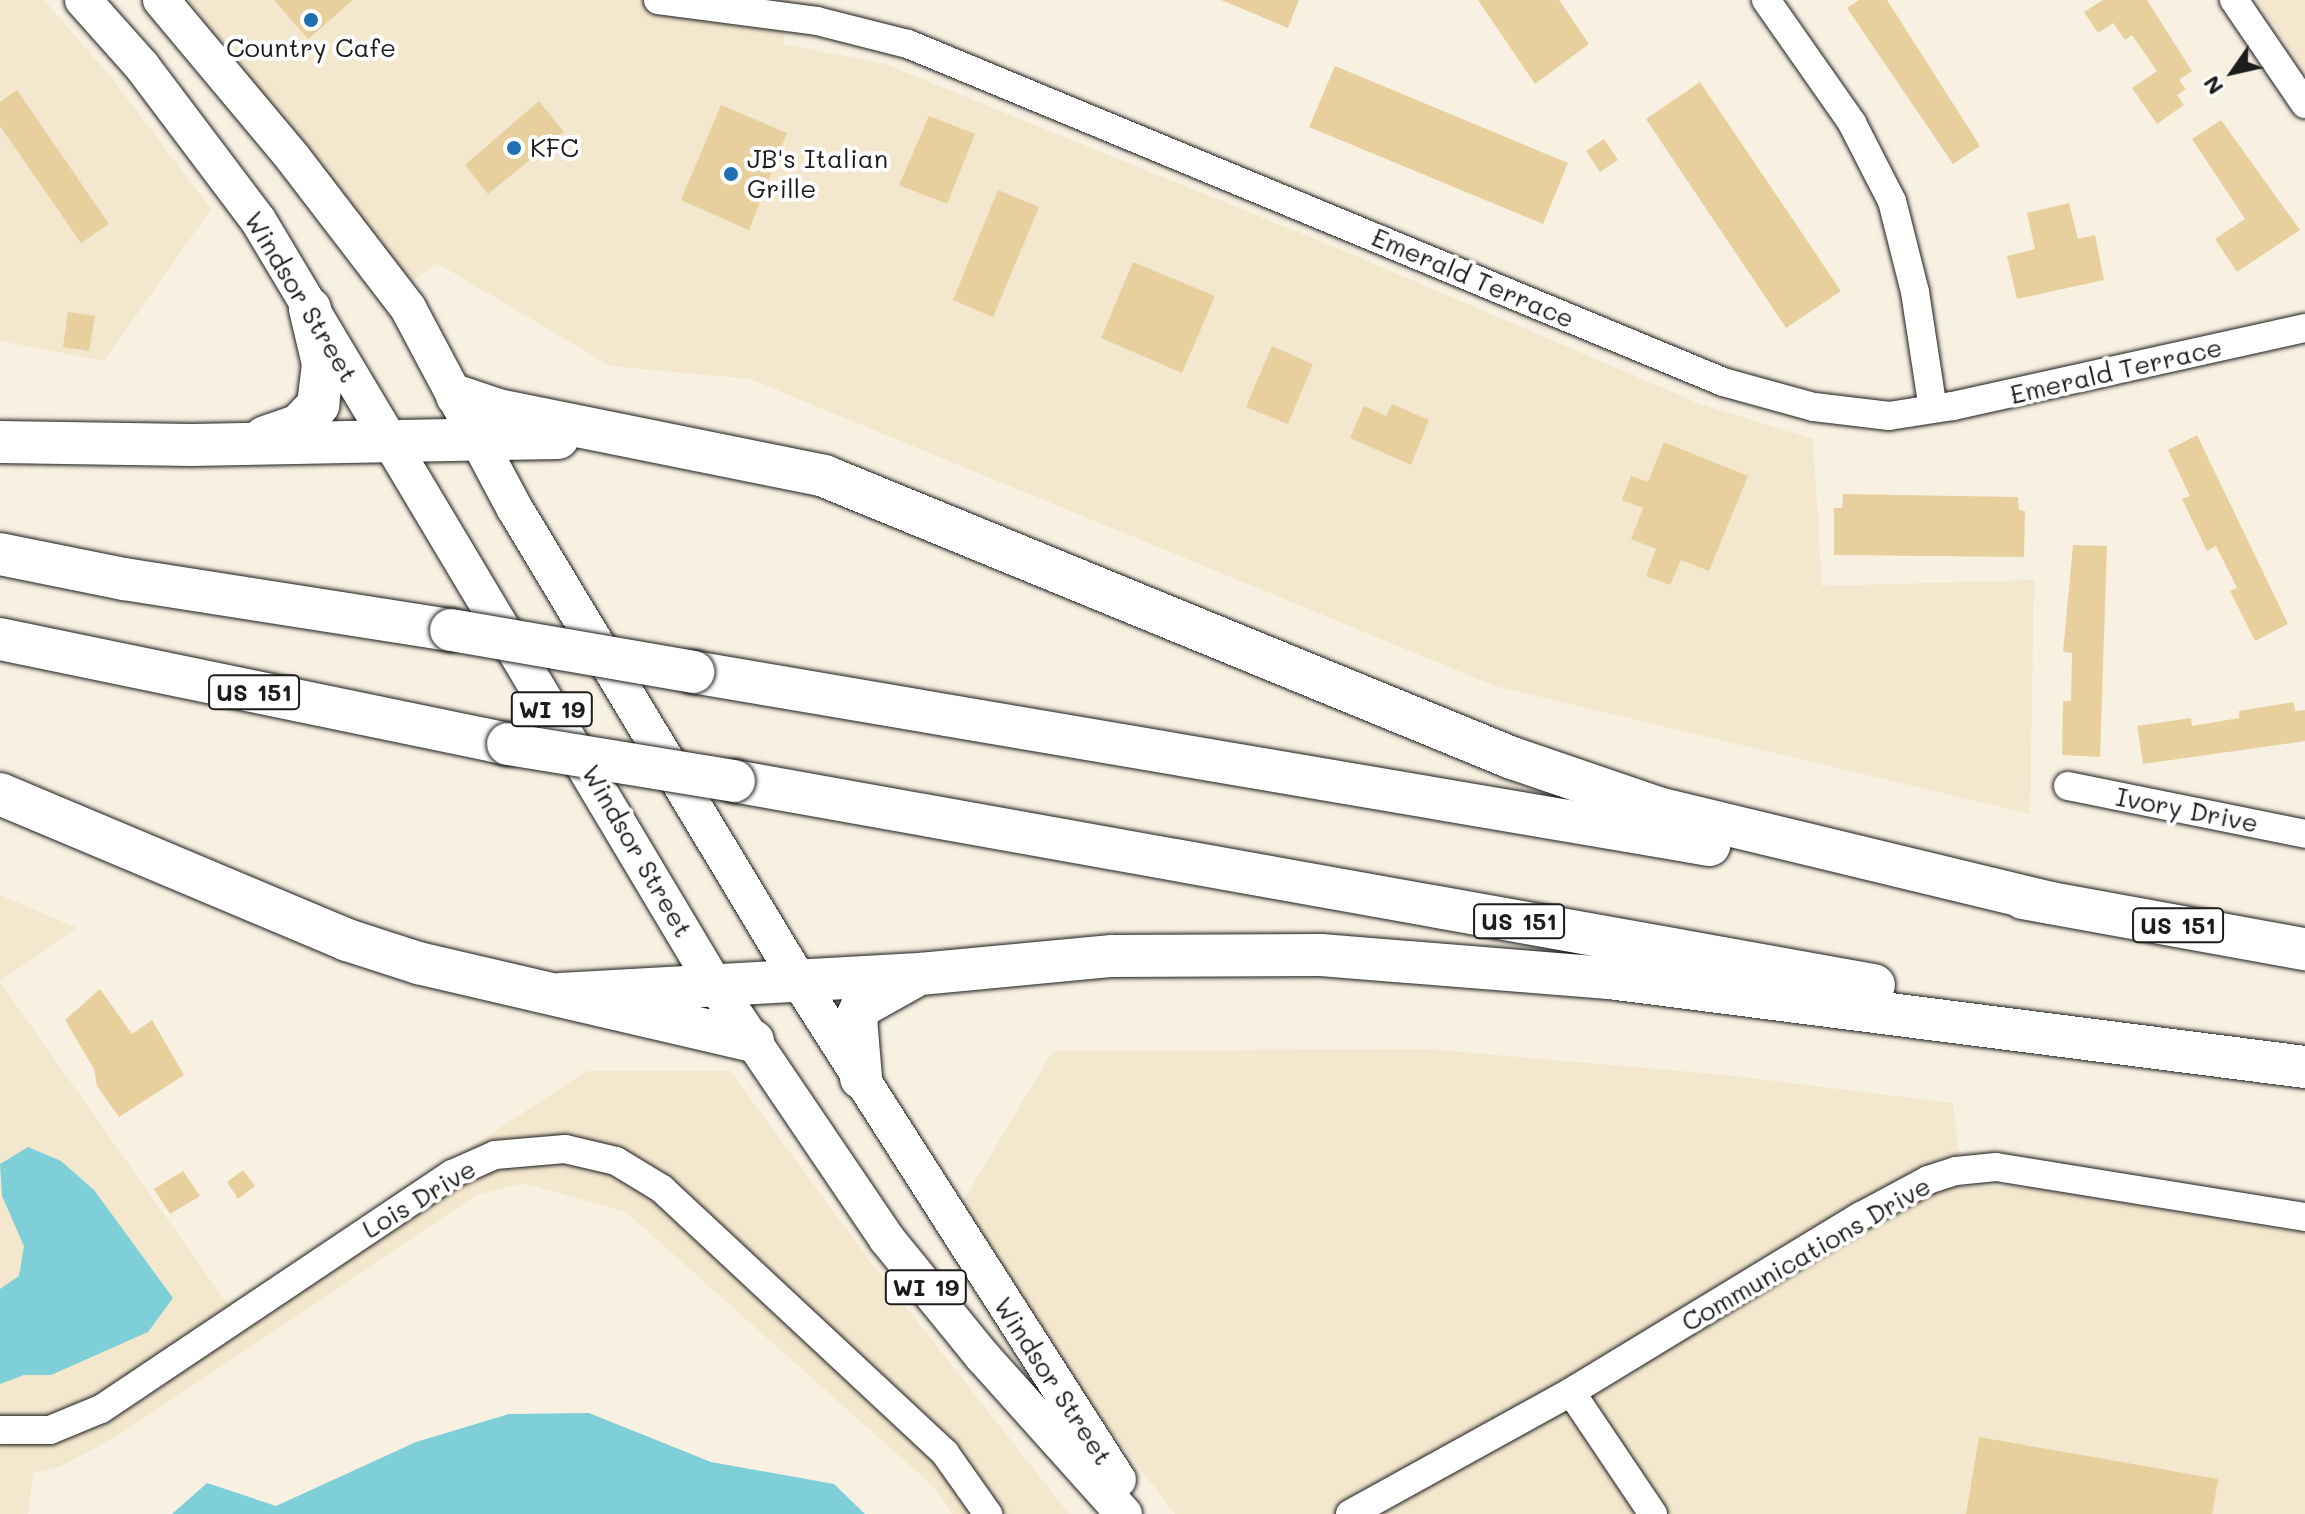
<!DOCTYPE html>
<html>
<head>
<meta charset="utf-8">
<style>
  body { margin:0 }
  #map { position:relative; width:2305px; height:1514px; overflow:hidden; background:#f8f1e2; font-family:Mali,sans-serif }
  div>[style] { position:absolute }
  .built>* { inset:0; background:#f3e7ce }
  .water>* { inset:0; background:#7ecfd7 }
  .building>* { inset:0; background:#e8d09e }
  .roads { filter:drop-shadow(0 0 2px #1c1c1c) drop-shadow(0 0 2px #1c1c1c) }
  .minor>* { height:28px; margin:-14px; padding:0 14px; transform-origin:14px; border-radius:14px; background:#fff }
  .major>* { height:36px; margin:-18px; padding:0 18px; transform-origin:18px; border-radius:18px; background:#fff }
  .highway>* { height:42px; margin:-21px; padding:0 21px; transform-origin:21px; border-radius:21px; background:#fff }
  .bridges { filter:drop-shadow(0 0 2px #1c1c1c) drop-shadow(0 0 2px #1c1c1c) }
  .highway-bridge>* { height:42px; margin:-21px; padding:0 21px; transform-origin:21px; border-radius:21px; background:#fff }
  .dots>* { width:22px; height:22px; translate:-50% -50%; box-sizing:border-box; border:4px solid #fff; border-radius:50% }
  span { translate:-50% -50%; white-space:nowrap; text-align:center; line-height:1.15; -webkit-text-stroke:8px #fff; paint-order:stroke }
  .shield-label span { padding:2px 6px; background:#fff; border:2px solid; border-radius:6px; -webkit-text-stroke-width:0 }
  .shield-label { font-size:24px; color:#1c1c1c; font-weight:700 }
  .poi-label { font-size:26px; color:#1c1c1c }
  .left { translate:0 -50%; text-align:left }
  .street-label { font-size:26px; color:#1c1c1c }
  .north { position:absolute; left:2193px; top:32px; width:80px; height:80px; -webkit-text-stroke:6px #fff; paint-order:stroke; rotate:236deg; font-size:22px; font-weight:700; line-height:32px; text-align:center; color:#1c1c1c }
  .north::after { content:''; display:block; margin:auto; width:28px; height:36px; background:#1c1c1c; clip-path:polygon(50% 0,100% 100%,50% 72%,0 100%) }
</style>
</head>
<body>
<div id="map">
  <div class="built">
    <div style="clip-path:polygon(0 0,44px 0,111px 77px,211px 209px,104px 361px,0 341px)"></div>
    <div style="clip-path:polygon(188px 0,791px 0,783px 44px,885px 64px,1342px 250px,1700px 404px,1813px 439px,1822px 586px,2034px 580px,2030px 814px,1495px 686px,750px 379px,610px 366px,437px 263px,401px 289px,330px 184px)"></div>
    <div style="clip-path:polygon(2257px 0,2305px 0,2305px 71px,2277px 29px)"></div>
    <div style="clip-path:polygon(0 895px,77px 928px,0 981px)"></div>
    <div style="clip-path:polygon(0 982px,228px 1305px,587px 1071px,730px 1071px,872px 1264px,1069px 1514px,952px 1514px,935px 1488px,626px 1212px,523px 1183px,477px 1195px,116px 1437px,59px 1467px,33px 1473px,28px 1514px,0 1514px)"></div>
    <div style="clip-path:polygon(1427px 1049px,1726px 1075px,1953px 1103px,1963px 1186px,2034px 1188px,2305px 1233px,2305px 1514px,1175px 1514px,1064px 1369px,962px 1203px,1053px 1051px)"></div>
  </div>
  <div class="water">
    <div style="clip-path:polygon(28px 1147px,61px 1161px,94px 1190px,173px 1298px,148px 1332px,51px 1375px,24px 1375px,0 1384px,0 1289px,19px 1276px,24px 1246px,2px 1196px,0 1164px)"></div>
    <div style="clip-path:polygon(589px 1413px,711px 1462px,834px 1484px,865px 1514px,172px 1514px,207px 1483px,276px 1506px,416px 1442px,509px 1414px)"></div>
  </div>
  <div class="building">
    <div style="clip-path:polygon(274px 0,353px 0,308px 39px)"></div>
    <div style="clip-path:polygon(1221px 0,1299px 0,1288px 28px)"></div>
    <div style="clip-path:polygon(1478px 0,1559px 0,1589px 44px,1535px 84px)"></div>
    <div style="clip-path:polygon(1859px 0,1887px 0,1980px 146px,1953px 164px,1847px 8px)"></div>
    <div style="clip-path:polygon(2103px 0,2147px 0,2192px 71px,2179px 80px,2186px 89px,2177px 95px,2184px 105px,2157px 124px,2132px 88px,2157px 71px,2132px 35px,2125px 40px,2113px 23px,2098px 33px,2084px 12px)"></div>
    <div style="clip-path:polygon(1335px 66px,1568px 163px,1543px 224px,1309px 127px)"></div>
    <div style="clip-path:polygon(1700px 82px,1841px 291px,1786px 328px,1646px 119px)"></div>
    <div style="clip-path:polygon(17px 90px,109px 224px,81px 243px,0 126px,0 102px)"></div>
    <div style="clip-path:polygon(539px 101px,564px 132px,488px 194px,465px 165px)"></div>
    <div style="clip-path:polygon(721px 105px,787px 133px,749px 230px,681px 200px)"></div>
    <div style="clip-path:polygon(929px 116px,975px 134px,947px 204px,899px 185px)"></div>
    <div style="clip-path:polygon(2221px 120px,2300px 230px,2237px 272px,2215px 239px,2245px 219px,2192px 139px)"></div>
    <div style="clip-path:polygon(1604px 139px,1618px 160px,1600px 172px,1586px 151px)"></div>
    <div style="clip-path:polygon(998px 190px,1039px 207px,993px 317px,953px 300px)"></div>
    <div style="clip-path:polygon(2069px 203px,2078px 239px,2095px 235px,2104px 280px,2017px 299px,2007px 256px,2035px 249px,2027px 213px)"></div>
    <div style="clip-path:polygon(1133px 262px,1215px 296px,1182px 373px,1101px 338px)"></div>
    <div style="clip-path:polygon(68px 312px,95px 316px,89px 351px,63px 347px)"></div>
    <div style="clip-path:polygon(1272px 346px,1313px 364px,1288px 424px,1246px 407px)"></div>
    <div style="clip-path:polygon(1392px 404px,1429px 420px,1411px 465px,1350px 438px,1364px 406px,1386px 416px)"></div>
    <div style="clip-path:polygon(2197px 435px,2288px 624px,2255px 641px,2230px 591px,2237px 588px,2216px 546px,2207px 551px,2182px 499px,2190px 496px,2168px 450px)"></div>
    <div style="clip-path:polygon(1664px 442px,1748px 476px,1709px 571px,1681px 560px,1670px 585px,1646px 576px,1656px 549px,1631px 539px,1643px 508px,1622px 500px,1631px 476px,1648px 482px)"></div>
    <div style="clip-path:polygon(1843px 494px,2018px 497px,2019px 510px,2025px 511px,2024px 557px,1834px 555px,1834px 508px,1842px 508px)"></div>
    <div style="clip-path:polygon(2073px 545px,2107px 546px,2100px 757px,2062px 755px,2063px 701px,2071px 701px,2072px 653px,2063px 652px)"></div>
    <div style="clip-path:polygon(2294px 702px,2295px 711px,2305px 710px,2305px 741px,2143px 764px,2137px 726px,2191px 718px,2192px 726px,2239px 718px,2239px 711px)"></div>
    <div style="clip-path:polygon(100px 989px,132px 1034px,152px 1020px,184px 1075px,119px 1117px,97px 1086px,94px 1069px,65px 1020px)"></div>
    <div style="clip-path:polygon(243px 1170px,255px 1186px,238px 1199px,227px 1182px)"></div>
    <div style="clip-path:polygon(183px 1171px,200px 1196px,170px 1214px,154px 1189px)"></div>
    <div style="clip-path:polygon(1979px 1437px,2218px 1479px,2212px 1514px,1966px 1514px)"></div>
  </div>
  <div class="roads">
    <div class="minor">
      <div style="left:658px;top:0;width:160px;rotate:7.5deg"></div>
      <div style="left:817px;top:21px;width:94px;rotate:14.2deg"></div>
      <div style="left:908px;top:44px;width:882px;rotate:22.52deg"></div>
      <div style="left:1723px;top:382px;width:94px;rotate:15.4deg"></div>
      <div style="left:1814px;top:407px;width:76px;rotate:6.8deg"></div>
      <div style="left:1889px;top:416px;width:65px;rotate:-8.9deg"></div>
      <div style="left:1953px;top:406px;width:361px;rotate:-12.5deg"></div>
      <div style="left:1766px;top:0;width:150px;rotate:55deg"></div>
      <div style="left:1852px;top:123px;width:88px;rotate:62.9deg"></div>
      <div style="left:1892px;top:201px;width:94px;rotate:75.8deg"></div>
      <div style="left:1915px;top:292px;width:118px;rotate:81.3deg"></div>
      <div style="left:2234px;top:0;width:126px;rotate:55.7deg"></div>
      <div style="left:2068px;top:786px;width:242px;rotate:11.4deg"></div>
      <div style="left:1571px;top:1392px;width:147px;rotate:56.1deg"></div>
      <div style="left:0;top:1430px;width:50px"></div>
      <div style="left:50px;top:1430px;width:55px;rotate:-22.4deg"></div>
      <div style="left:101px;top:1409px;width:422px;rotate:-33.8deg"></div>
      <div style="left:452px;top:1174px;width:47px;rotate:-23.8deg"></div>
      <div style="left:495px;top:1155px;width:70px;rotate:-4.9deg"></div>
      <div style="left:565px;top:1149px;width:52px;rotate:13.2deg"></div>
      <div style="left:616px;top:1161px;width:54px;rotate:31.3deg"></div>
      <div style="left:662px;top:1189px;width:387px;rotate:43deg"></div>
      <div style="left:945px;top:1453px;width:75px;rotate:54.8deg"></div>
      <div style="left:1350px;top:1514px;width:252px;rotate:-28.9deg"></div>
      <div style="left:1571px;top:1392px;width:339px;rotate:-31.3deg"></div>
      <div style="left:1861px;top:1216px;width:76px;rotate:-28.2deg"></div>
      <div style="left:1928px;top:1180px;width:29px;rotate:-18deg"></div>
      <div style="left:1956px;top:1171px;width:40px;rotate:-5.7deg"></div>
      <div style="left:1996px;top:1167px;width:313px;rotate:9.2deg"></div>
    </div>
    <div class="major">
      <div style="left:83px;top:0;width:87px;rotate:48.3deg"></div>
      <div style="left:141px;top:65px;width:194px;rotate:53deg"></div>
      <div style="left:258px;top:220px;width:888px;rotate:59.16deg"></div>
      <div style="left:713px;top:982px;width:310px;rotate:55.9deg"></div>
      <div style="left:887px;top:1239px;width:152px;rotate:50.9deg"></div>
      <div style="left:983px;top:1357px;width:211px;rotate:48.1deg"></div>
      <div style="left:161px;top:0;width:206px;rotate:50.1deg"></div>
      <div style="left:293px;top:158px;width:189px;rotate:52.5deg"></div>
      <div style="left:408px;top:308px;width:228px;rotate:62deg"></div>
      <div style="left:515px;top:509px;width:551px;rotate:58.96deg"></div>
      <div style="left:799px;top:981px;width:592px;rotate:57.41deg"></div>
    </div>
    <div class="highway">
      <div style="left:457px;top:396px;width:43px;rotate:18.9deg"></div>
      <div style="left:498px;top:410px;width:333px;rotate:11.4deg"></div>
      <div style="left:824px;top:476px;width:744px;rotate:22.29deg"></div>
      <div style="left:1512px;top:758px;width:154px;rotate:18.9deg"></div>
      <div style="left:1658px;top:808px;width:403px;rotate:13.6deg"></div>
      <div style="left:265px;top:437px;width:36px;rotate:-19deg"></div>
      <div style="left:299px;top:425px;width:28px;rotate:-46deg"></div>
      <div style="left:318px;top:405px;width:41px;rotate:-83deg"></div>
      <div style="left:323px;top:364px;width:57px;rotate:-103.3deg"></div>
      <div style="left:0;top:442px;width:192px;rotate:0.9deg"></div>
      <div style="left:192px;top:445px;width:366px;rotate:-1.1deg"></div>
      <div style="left:0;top:554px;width:126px;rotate:11.4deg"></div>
      <div style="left:124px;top:579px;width:331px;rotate:8.9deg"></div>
      <div style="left:0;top:639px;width:519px;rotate:11.68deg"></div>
      <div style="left:693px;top:672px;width:1031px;rotate:9.66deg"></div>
      <div style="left:734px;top:781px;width:1158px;rotate:10.15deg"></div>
      <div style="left:0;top:794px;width:376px;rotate:22.8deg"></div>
      <div style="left:347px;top:940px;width:75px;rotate:17.9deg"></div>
      <div style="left:418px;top:963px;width:344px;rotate:13.1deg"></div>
      <div style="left:2023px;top:898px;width:287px;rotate:10.3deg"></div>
      <div style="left:560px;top:994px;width:361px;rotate:-3.2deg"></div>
      <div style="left:920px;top:974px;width:193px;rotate:-5.4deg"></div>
      <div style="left:1112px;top:956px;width:209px;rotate:-0.3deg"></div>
      <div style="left:1321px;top:955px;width:289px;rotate:4.6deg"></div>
      <div style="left:1609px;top:978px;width:702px;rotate:7.29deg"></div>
      <div style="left:861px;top:1078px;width:59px;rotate:-94.8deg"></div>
      <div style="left:856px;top:1019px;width:14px;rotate:-65deg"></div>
      <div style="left:862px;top:1006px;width:57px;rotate:-29.2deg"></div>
    </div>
  </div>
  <div class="bridges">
    <div class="highway-bridge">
      <div style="left:451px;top:630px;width:246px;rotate:9.8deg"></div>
      <div style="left:508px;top:744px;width:229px;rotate:9.3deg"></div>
    </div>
  </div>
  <div class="dots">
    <div style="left:311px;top:20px;background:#1f6fb2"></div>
    <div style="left:514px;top:148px;background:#1f6fb2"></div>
    <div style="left:731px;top:174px;background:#1f6fb2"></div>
  </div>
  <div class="shield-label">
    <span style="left:254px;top:692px">US 151</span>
    <span style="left:552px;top:709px">WI 19</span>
    <span style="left:1519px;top:921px">US 151</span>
    <span style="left:2178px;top:925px">US 151</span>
    <span style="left:926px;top:1287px">WI 19</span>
  </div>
  <div class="poi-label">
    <span style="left:311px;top:48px">Country Cafe</span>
    <span class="left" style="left:530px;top:148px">KFC</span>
    <span class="left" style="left:747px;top:174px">JB's Italian<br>Grille</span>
  </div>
  <div class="street-label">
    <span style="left:1473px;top:278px;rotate:23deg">Emerald Terrace</span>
    <span style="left:301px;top:297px;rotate:59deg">Windsor Street</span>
    <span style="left:2116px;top:371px;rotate:-13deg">Emerald Terrace</span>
    <span style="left:2187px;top:810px;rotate:11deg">Ivory Drive</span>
    <span style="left:637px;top:851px;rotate:60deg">Windsor Street</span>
    <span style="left:419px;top:1199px;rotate:-31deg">Lois Drive</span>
    <span style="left:1806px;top:1254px;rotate:-30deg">Communications Drive</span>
    <span style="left:1053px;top:1381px;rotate:57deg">Windsor Street</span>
  </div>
  <div class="north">N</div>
</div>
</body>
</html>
